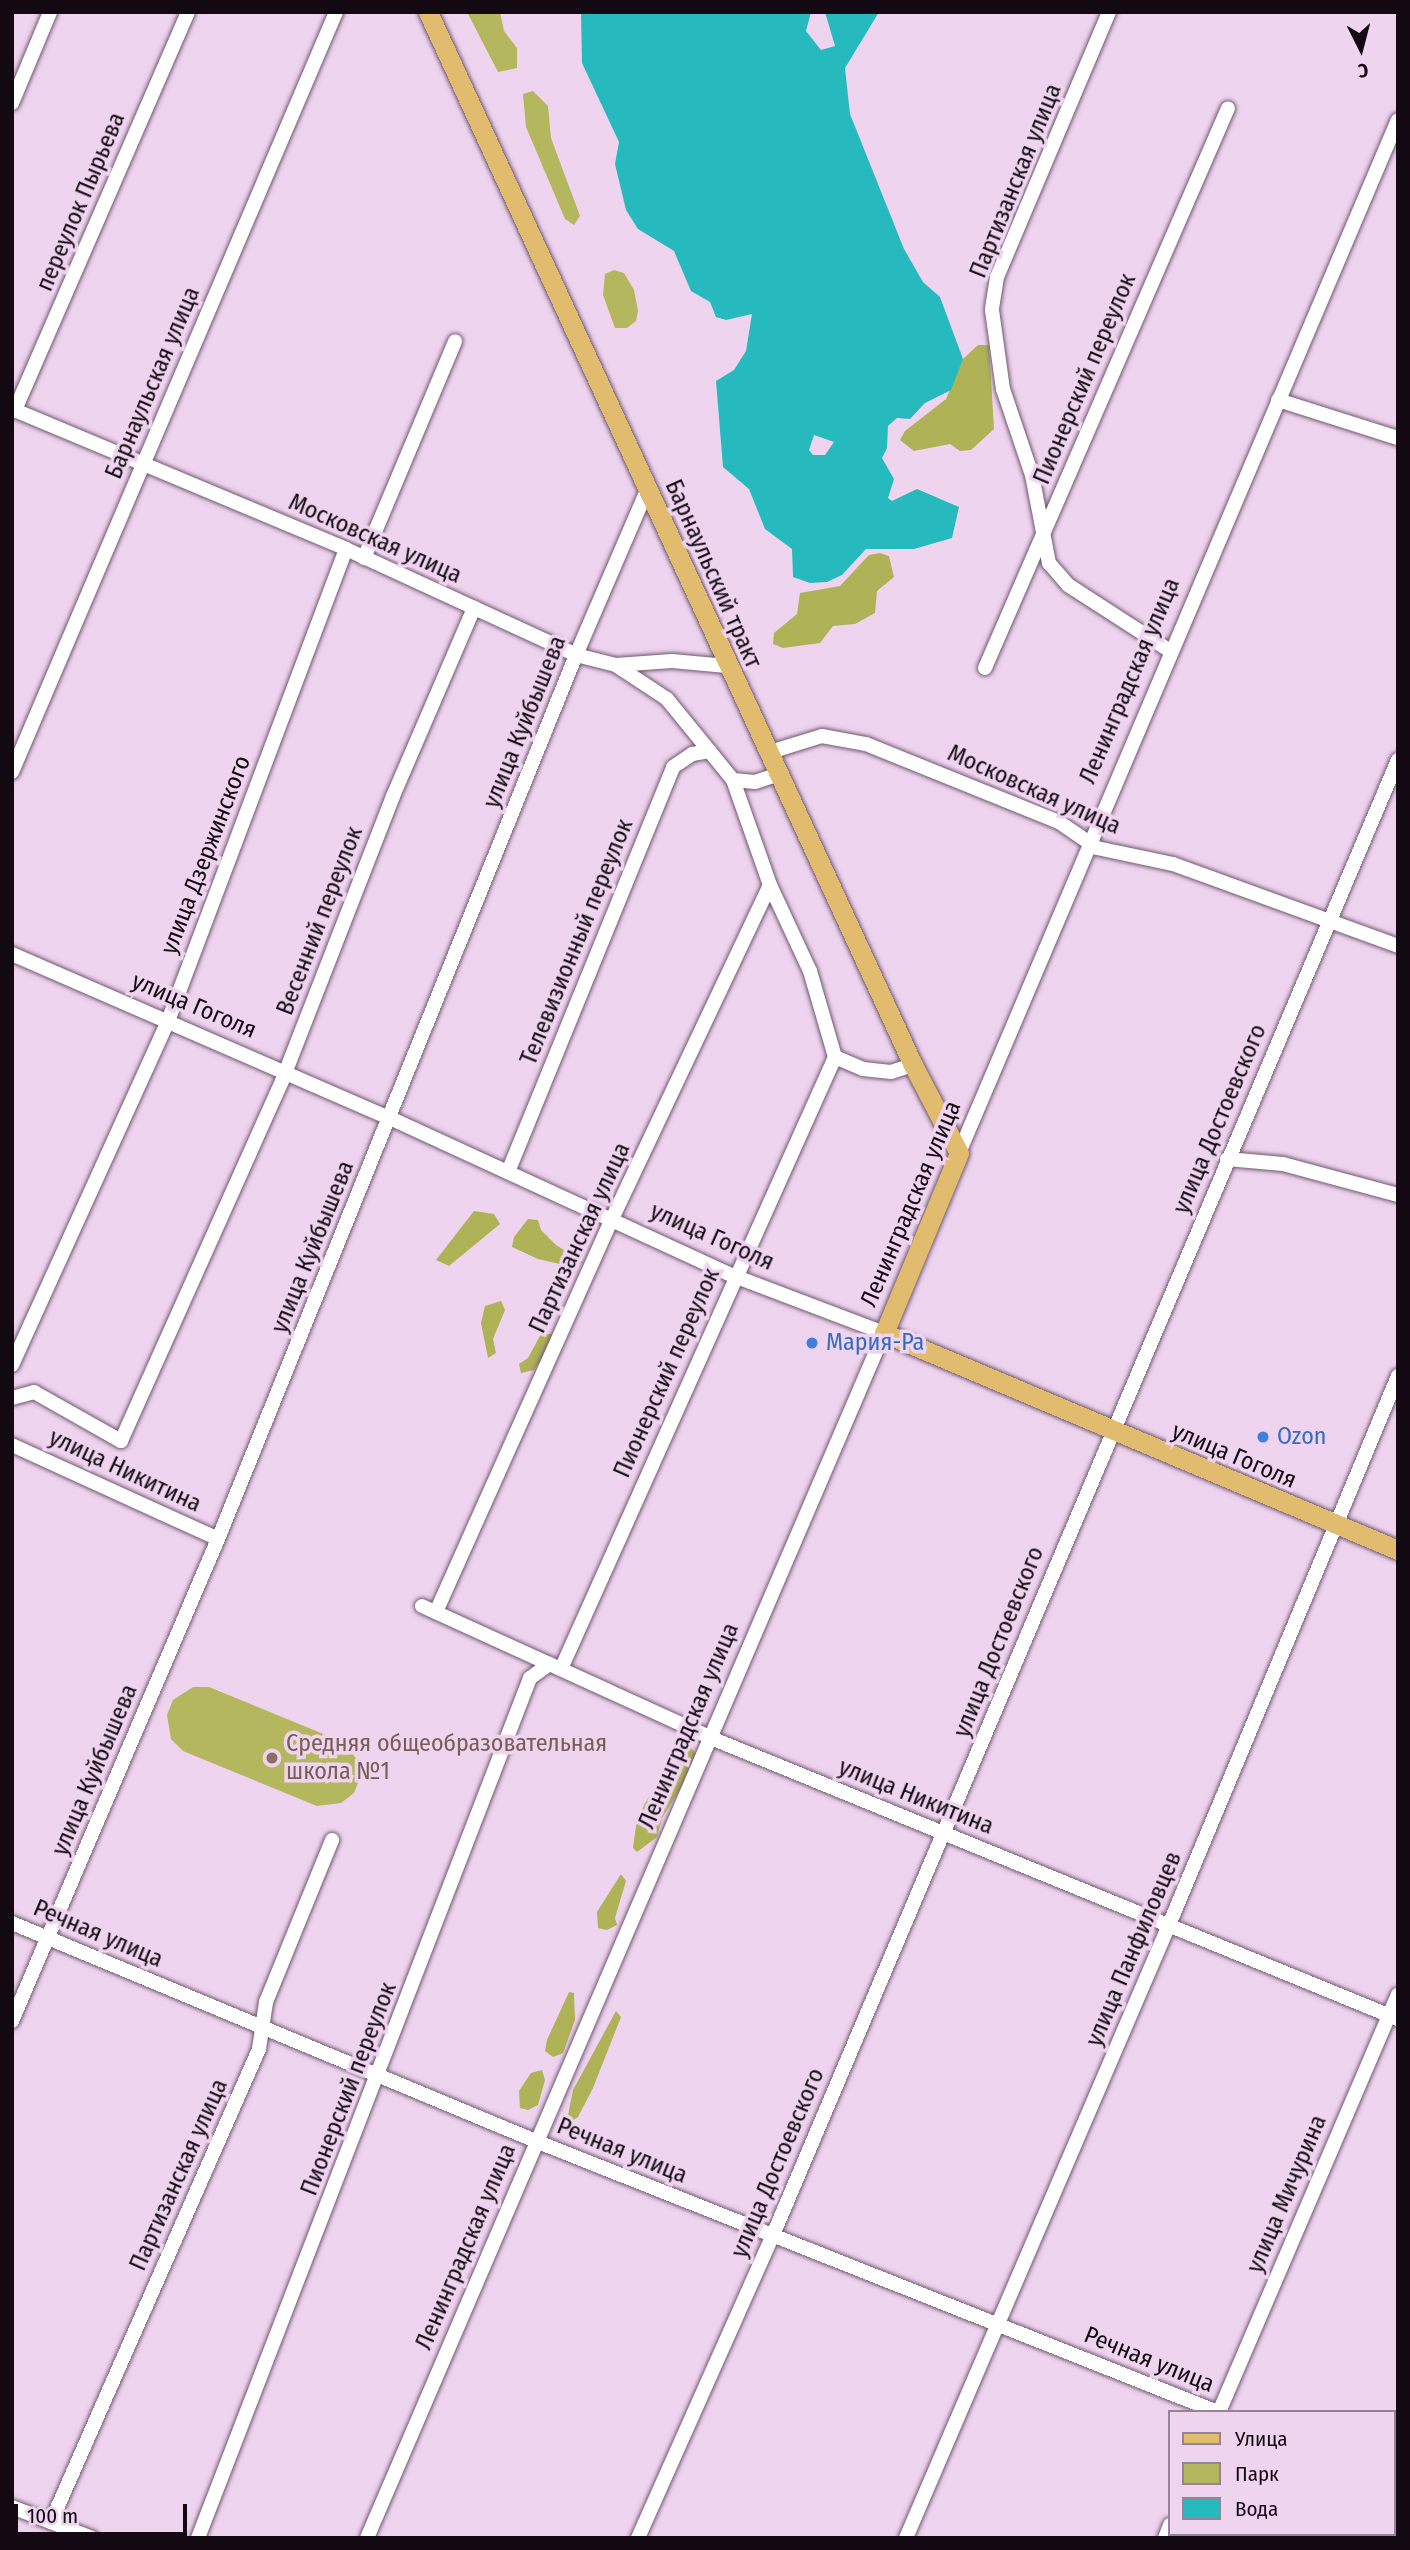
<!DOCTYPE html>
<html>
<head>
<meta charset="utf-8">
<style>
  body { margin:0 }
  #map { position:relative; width:1410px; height:2550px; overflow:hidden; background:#efd4ef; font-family:"Fira Sans Condensed",sans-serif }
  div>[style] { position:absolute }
  .green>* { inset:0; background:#b4b75e }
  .forest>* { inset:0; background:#afb257 }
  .water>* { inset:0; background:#26babe }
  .roads { filter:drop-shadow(0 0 2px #705970) drop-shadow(0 0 2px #705970) }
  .minor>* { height:14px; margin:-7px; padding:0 7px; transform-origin:7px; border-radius:7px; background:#fff }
  .major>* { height:19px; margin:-9.5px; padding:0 9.5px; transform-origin:9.5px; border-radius:9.5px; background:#e2bc6e }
  .dots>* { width:19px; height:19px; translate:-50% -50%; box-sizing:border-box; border:4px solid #efd4ef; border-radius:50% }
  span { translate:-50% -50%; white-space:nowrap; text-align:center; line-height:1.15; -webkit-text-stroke:7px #efd4ef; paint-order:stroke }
  .street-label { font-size:24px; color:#120912 }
  .shop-label { font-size:24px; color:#366cbe }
  .left { translate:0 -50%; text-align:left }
  .education-label { font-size:24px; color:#785e54 }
  .frame { position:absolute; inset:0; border:14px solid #120912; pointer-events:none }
  .legend { position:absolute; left:1168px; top:2410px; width:228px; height:126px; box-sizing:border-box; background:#efd4ef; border:2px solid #978397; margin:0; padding:9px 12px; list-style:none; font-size:21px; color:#120912 }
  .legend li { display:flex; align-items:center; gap:14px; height:35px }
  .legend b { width:35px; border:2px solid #978397 }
  .north { position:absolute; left:1326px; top:14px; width:70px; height:70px; -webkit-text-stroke:5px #efd4ef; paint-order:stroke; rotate:174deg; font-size:19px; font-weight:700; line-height:28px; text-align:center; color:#120912 }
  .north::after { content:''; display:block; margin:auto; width:24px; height:32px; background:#120912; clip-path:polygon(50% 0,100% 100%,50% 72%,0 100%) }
  .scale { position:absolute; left:14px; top:2504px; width:173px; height:32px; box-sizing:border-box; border:4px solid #120912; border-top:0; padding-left:9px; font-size:21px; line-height:24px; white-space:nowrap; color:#120912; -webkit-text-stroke:5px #efd4ef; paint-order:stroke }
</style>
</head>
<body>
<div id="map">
  <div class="green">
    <div style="clip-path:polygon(467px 12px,500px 12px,504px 31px,517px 48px,517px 68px,498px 72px)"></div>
    <div style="clip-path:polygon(533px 91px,548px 106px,551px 138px,580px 216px,574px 225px,565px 219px,526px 127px,523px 94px)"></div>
    <div style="clip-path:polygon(614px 270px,624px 273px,634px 290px,638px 311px,636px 321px,627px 328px,615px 328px,603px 295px,605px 274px)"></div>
    <div style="clip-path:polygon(193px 1687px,209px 1687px,343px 1742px,359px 1762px,360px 1778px,354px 1793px,341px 1803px,317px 1806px,183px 1751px,171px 1739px,167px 1715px,173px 1700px)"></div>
  </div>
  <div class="forest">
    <div style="clip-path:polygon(978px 345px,989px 345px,994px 429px,971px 450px,960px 451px,950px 444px,914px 451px,900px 440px,905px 431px,946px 399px,963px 359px)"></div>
    <div style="clip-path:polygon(880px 553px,889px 556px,894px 577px,877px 591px,875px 613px,855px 624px,833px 626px,820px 643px,783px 648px,773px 644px,774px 633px,797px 614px,800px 593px,840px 586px,869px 555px)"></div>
    <div style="clip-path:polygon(474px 1211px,494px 1214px,500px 1224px,449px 1266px,436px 1260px)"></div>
    <div style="clip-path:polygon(528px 1219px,538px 1220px,541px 1230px,556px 1245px,583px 1262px,573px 1267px,538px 1259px,512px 1247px,514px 1237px)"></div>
    <div style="clip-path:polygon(501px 1301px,505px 1310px,493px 1339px,496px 1353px,488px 1358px,481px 1323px,485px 1306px)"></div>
    <div style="clip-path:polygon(541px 1334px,553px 1334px,551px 1344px,534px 1370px,521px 1373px,519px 1364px,528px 1358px)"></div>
    <div style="clip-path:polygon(679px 1746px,690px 1746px,696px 1754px,690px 1773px,662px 1818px,657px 1837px,637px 1852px,633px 1848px,636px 1826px,644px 1805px)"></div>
    <div style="clip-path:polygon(621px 1874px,626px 1881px,615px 1918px,617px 1925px,607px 1930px,598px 1928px,597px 1912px)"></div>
    <div style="clip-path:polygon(569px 1992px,574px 1993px,575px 2020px,563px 2053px,553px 2057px,545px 2051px,547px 2040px)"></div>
    <div style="clip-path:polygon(616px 2011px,621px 2017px,593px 2088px,578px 2117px,566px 2125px,573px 2090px)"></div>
    <div style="clip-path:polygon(542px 2070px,545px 2080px,538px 2105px,528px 2110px,520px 2108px,519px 2091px,531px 2073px)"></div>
  </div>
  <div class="water">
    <div style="clip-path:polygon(evenodd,581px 12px,811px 12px,806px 31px,821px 50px,835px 46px,825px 12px,879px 12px,845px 68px,850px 114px,904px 249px,923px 282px,940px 297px,963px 359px,951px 390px,925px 403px,910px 419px,897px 418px,888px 426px,887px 448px,882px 458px,894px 479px,888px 498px,892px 501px,917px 489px,959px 507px,952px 538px,914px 549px,866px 549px,842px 575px,827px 582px,810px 583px,793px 577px,792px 549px,765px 529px,749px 489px,723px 467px,716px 381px,734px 370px,746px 351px,752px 314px,726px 320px,716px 317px,710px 302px,691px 291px,674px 251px,638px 229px,626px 210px,615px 164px,619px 142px,582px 63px,581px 12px,814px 435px,834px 442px,825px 455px,813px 455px,809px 450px,814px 435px)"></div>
  </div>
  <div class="roads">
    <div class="minor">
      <div style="left:1109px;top:12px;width:288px;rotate:112.9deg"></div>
      <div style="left:997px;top:277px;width:33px;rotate:99deg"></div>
      <div style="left:992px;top:310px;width:80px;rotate:82.1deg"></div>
      <div style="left:1003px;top:389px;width:91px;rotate:71.4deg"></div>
      <div style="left:1032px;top:475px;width:90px;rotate:79.1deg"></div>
      <div style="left:1049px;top:563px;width:29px;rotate:49deg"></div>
      <div style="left:1068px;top:585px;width:121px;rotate:32.9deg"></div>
      <div style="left:12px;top:103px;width:99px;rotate:-67.3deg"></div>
      <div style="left:1278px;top:400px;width:126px;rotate:17.6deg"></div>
      <div style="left:12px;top:409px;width:362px;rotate:22.7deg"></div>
      <div style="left:346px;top:549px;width:253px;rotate:24.7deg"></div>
      <div style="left:576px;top:655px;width:41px;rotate:14deg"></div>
      <div style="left:616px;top:665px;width:56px;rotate:-4.1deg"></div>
      <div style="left:672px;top:661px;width:55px;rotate:5.2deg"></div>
      <div style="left:15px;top:410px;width:434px;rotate:-66.5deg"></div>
      <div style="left:364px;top:558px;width:235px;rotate:-67.2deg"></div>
      <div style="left:617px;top:666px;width:60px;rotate:33.4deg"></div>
      <div style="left:667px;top:699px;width:104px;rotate:50.8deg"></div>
      <div style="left:733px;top:780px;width:111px;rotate:70.6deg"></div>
      <div style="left:770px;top:885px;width:95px;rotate:65.1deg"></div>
      <div style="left:810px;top:971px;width:90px;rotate:73.8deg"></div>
      <div style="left:985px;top:668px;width:610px;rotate:-66.54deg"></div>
      <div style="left:770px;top:752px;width:54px;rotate:-17.1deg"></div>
      <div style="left:822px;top:736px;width:45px;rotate:10.3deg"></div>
      <div style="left:866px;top:744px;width:208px;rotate:22deg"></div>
      <div style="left:1059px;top:822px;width:46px;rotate:34.4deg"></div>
      <div style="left:1097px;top:848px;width:78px;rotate:11.9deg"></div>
      <div style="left:1173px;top:864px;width:239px;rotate:20deg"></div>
      <div style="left:12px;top:772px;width:826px;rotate:-66.91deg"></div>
      <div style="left:733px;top:780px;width:22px;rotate:5deg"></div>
      <div style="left:755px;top:782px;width:26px;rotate:-18deg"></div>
      <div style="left:12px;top:954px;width:412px;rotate:23.5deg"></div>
      <div style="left:390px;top:1118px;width:379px;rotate:24.7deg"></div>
      <div style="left:734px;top:1276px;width:160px;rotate:20.8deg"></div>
      <div style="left:884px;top:1333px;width:1311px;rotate:113.22deg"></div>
      <div style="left:959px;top:1153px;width:1122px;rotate:-66.98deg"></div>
      <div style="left:1227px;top:1159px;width:56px;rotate:5.1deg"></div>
      <div style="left:1283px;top:1164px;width:119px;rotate:15.1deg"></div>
      <div style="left:508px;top:1172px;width:437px;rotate:-67.8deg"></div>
      <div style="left:673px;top:767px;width:23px;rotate:-34deg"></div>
      <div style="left:692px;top:754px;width:18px;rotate:-9deg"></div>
      <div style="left:12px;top:1365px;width:378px;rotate:-65.6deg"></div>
      <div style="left:168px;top:1021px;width:504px;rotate:-69.34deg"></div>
      <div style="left:12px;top:1398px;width:23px;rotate:-15deg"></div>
      <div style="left:34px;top:1392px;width:100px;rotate:29.4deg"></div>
      <div style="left:121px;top:1441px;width:394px;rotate:-65.9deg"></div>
      <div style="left:282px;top:1081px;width:306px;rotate:-68.7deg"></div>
      <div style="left:393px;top:796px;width:205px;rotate:-66.7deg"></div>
      <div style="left:12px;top:1445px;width:226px;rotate:24.5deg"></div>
      <div style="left:422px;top:1606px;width:318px;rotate:24.5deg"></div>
      <div style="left:711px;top:1738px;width:742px;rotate:22.25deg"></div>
      <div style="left:436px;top:1612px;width:431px;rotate:-65.9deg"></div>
      <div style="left:612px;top:1219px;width:369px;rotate:-64.7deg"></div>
      <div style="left:561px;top:1669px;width:671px;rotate:-65.88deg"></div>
      <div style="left:835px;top:1057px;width:30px;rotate:23deg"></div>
      <div style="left:863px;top:1069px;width:28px;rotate:6deg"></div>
      <div style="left:891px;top:1072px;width:23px;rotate:-18deg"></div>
      <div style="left:12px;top:1923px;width:570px;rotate:22.6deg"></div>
      <div style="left:538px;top:2142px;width:732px;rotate:21.66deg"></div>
      <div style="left:12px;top:2021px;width:524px;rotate:-66.86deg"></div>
      <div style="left:218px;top:1539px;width:954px;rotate:-67.95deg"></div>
      <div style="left:576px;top:655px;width:182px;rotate:-66.7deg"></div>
      <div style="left:1219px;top:2412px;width:454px;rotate:-66.8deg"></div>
      <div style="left:1394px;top:2483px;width:4px;rotate:14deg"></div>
      <div style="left:12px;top:2507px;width:86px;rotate:21.2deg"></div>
      <div style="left:51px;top:2522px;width:517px;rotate:-66.26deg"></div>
      <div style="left:259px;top:2049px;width:48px;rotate:-81.5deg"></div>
      <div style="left:266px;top:2002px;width:175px;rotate:-67.8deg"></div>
      <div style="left:198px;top:2538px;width:922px;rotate:-68.89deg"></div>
      <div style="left:530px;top:1678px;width:24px;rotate:-36deg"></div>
      <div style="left:638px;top:2538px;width:332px;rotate:-66deg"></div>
      <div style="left:773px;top:2235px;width:1602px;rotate:-67.04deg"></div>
      <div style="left:906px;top:2538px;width:667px;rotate:-66.78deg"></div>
      <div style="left:1169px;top:1925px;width:595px;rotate:-67.36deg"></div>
      <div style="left:1165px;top:2538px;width:14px;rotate:-69deg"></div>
    </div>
    <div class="major">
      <div style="left:428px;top:12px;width:1159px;rotate:65.27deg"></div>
      <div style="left:913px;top:1065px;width:99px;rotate:62.4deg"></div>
      <div style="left:959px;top:1153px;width:195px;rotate:112.6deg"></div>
      <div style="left:884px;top:1333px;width:558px;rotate:22.89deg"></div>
    </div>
  </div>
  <div class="dots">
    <div style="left:812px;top:1343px;background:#3f7fe0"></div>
    <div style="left:1263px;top:1437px;background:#3f7fe0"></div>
    <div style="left:272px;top:1758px;background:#8d6e63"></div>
  </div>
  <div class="street-label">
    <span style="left:1016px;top:181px;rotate:-68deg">Партизанская улица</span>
    <span style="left:81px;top:202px;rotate:-67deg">переулок Пырьева</span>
    <span style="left:1085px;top:379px;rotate:-67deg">Пионерский переулок</span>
    <span style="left:153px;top:383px;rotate:-67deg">Барнаульская улица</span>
    <span style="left:375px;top:539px;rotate:24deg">Московская улица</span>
    <span style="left:713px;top:574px;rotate:66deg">Барнаульский тракт</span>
    <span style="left:1130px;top:681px;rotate:-67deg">Ленинградская улица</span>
    <span style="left:525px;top:722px;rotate:-68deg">улица Куйбышева</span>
    <span style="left:1034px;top:790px;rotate:24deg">Московская улица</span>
    <span style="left:206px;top:855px;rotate:-69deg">улица Дзержинского</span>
    <span style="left:320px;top:921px;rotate:-69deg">Весенний переулок</span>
    <span style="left:577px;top:942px;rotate:-68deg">Телевизионный переулок</span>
    <span style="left:194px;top:1006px;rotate:23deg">улица Гоголя</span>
    <span style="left:1220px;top:1119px;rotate:-67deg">улица Достоевского</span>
    <span style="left:911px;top:1204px;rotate:-67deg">Ленинградская улица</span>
    <span style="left:712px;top:1237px;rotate:24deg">улица Гоголя</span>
    <span style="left:580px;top:1238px;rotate:-65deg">Партизанская улица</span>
    <span style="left:313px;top:1247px;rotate:-68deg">улица Куйбышева</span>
    <span style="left:667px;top:1373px;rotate:-66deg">Пионерский переулок</span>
    <span style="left:1234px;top:1456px;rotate:23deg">улица Гоголя</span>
    <span style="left:125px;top:1471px;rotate:25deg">улица Никитина</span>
    <span style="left:999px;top:1642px;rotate:-68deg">улица Достоевского</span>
    <span style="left:689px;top:1726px;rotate:-67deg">Ленинградская улица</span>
    <span style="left:95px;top:1770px;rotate:-67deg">улица Куйбышева</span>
    <span style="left:916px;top:1797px;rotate:22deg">улица Никитина</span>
    <span style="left:98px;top:1934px;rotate:23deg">Речная улица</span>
    <span style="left:1134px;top:1949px;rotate:-67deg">улица Панфиловцев</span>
    <span style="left:349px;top:2089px;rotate:-69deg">Пионерский переулок</span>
    <span style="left:622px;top:2151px;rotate:22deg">Речная улица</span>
    <span style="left:778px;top:2163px;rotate:-67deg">улица Достоевского</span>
    <span style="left:179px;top:2175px;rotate:-66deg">Партизанская улица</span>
    <span style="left:1287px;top:2194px;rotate:-67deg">улица Мичурина</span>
    <span style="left:466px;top:2247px;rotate:-67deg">Ленинградская улица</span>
    <span style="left:1149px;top:2360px;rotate:22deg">Речная улица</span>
  </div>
  <div class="shop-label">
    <span class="left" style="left:826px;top:1343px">Мария-Ра</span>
    <span class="left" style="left:1277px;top:1437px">Ozon</span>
  </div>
  <div class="education-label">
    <span class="left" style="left:286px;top:1758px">Средняя общеобразовательная<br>школа №1</span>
  </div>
  <div class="frame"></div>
  <ul class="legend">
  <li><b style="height:9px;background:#e2bc6e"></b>Улица</li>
  <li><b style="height:19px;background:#b4b75e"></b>Парк</li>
  <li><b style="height:19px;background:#26babe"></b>Вода</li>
  </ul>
  <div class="north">С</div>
  <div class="scale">100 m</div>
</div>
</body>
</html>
